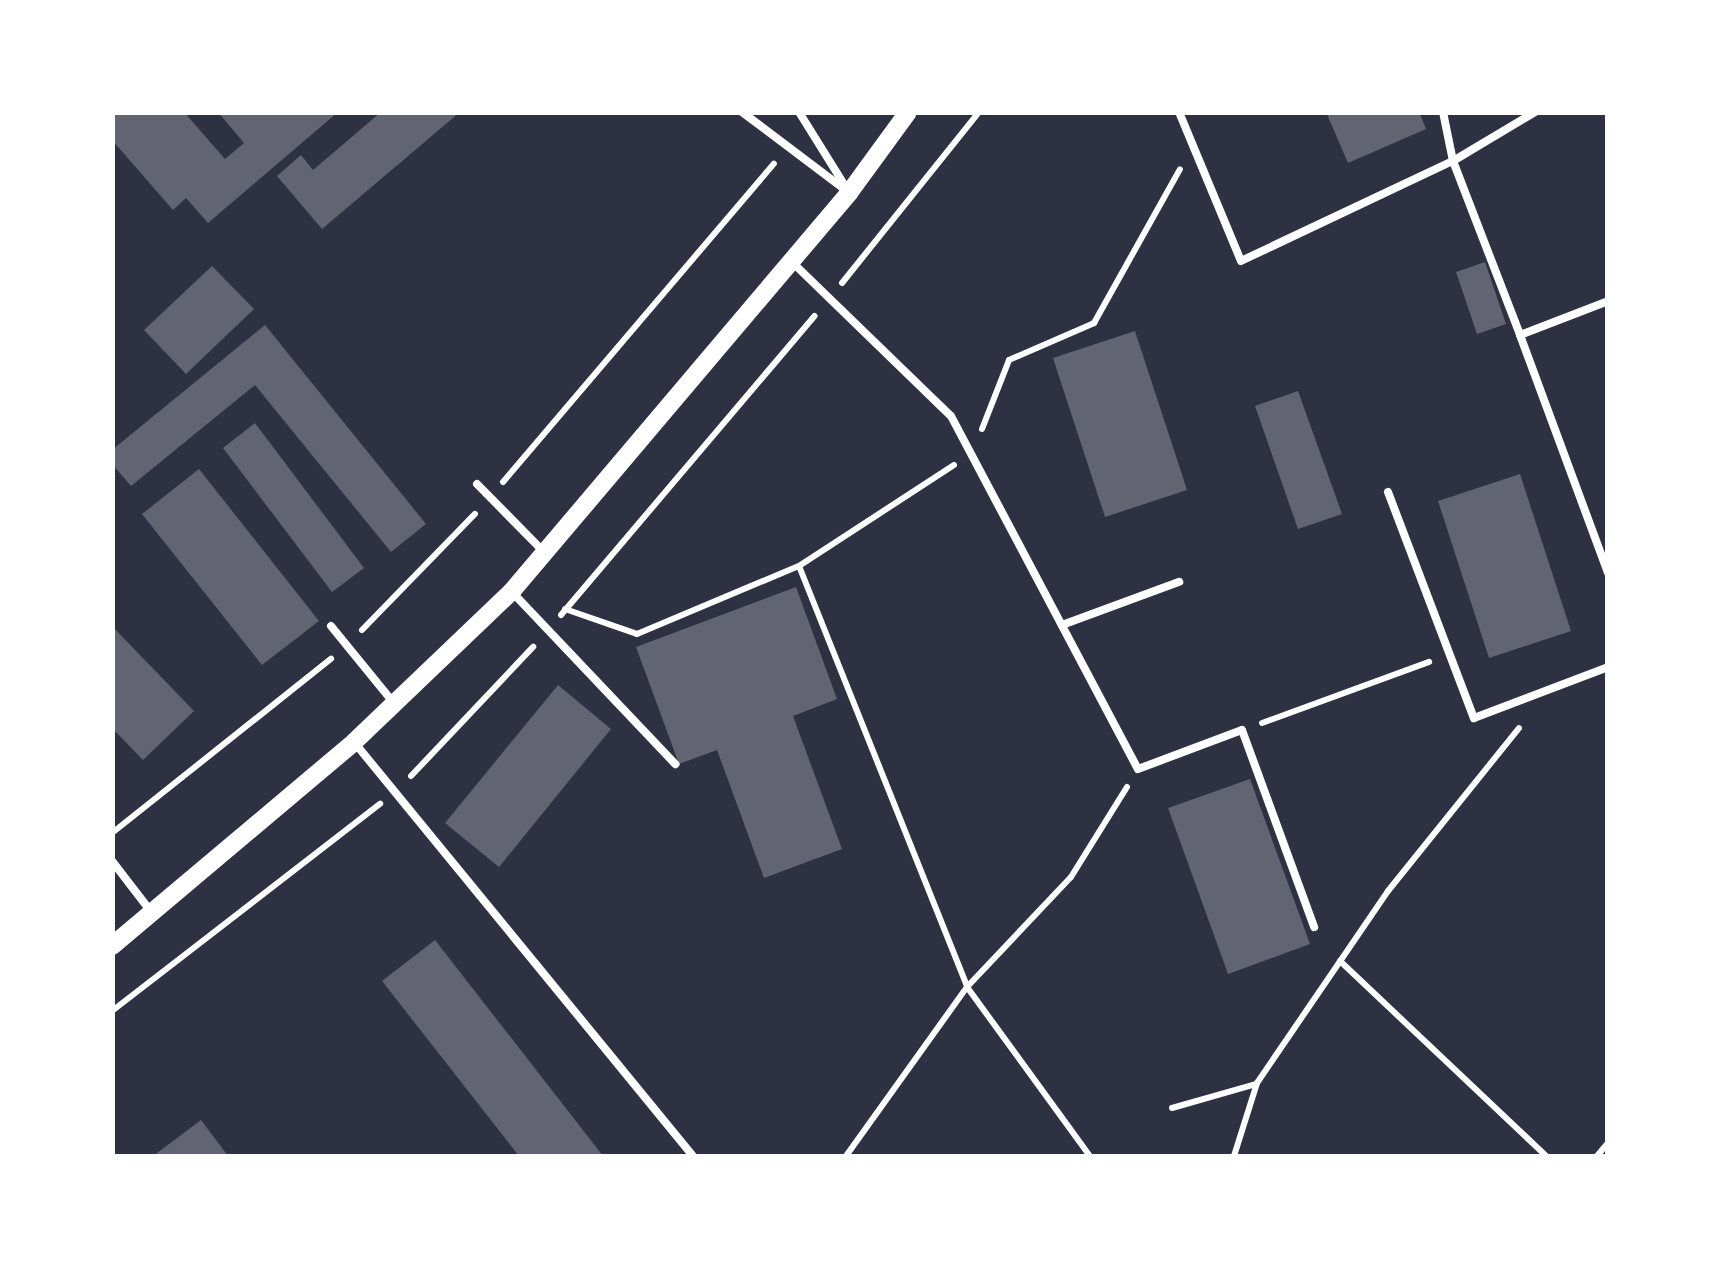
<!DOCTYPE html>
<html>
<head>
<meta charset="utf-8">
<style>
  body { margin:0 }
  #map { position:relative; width:1720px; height:1269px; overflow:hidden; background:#2d3142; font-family:Overpass,sans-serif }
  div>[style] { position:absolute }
  .building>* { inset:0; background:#626471 }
  .path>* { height:6px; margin:-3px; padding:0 3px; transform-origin:3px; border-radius:3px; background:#fff }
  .service>* { height:8px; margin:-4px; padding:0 4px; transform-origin:4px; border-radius:4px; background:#fff }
  .tertiary>* { height:18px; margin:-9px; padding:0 9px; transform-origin:9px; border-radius:9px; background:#fff }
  span { translate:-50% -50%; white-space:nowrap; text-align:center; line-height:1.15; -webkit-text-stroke:8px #fff; paint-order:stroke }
  .frame { position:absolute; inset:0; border:115px solid #fff; pointer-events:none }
</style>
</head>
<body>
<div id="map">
  <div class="building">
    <div style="clip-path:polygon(112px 112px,184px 112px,225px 159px,244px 143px,218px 112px,338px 112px,208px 223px,186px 198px,173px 210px,112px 140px)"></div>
    <div style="clip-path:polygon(381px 112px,460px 112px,322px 229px,277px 176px,301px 155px,313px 170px)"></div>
    <div style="clip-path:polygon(1326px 112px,1419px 112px,1426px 129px,1348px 163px)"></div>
    <div style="clip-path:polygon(1485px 262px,1506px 324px,1477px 334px,1456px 272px)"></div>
    <div style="clip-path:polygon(212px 266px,254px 309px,186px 374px,144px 330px)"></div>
    <div style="clip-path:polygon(265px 325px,426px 524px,391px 552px,255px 385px,131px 486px,112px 464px,112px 450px)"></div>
    <div style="clip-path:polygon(1135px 331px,1187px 490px,1105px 517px,1053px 358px)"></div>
    <div style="clip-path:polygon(1298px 391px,1342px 514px,1298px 529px,1255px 406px)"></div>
    <div style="clip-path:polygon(255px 423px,364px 568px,332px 592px,223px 448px)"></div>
    <div style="clip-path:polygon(199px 469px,319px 621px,262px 665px,142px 514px)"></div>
    <div style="clip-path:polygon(1520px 474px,1571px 631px,1489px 658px,1438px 501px)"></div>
    <div style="clip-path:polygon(796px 587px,837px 699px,793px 716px,842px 849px,764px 878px,717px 750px,679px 764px,636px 647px)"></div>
    <div style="clip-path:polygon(112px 626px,194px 711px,143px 760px,112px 728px)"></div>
    <div style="clip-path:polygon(558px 685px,611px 729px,499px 867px,445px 823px)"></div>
    <div style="clip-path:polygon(1250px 779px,1310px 944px,1228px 974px,1168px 808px)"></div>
    <div style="clip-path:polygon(435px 940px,603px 1156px,519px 1156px,382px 981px)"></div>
    <div style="clip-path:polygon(201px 1120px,228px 1156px,153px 1156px)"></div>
  </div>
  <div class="path">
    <div style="left:842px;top:283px;width:219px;rotate:-51.3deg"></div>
    <div style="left:982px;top:429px;width:74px;rotate:-68.6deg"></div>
    <div style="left:1009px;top:360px;width:93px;rotate:-23.5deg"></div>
    <div style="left:1094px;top:323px;width:176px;rotate:-60.8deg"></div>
    <div style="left:503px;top:482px;width:418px;rotate:-49.6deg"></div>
    <div style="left:799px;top:566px;width:453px;rotate:68.2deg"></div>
    <div style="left:967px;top:987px;width:209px;rotate:54deg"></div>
    <div style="left:565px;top:609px;width:76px;rotate:19.1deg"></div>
    <div style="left:637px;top:634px;width:176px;rotate:-22.8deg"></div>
    <div style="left:799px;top:566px;width:185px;rotate:-33.1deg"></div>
    <div style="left:561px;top:615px;width:392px;rotate:-49.7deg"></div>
    <div style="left:362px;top:630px;width:162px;rotate:-45.8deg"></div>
    <div style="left:1262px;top:723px;width:178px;rotate:-20.1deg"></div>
    <div style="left:411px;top:776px;width:178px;rotate:-46.6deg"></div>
    <div style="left:112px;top:833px;width:280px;rotate:-38.5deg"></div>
    <div style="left:1340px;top:961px;width:284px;rotate:43.4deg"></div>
    <div style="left:112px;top:1011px;width:339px;rotate:-37.7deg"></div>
    <div style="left:1172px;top:1108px;width:87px;rotate:-15.9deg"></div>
    <div style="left:846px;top:1156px;width:208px;rotate:-54.4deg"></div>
    <div style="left:967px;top:987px;width:151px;rotate:-46.6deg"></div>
    <div style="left:1071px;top:877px;width:106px;rotate:-58.1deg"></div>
    <div style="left:1234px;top:1156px;width:77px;rotate:-72.5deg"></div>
    <div style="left:1257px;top:1083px;width:232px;rotate:-55.7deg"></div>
    <div style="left:1388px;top:891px;width:209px;rotate:-51.2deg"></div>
    <div style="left:1597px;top:1156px;width:17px;rotate:-50deg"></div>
  </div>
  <div class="service">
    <div style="left:742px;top:112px;width:131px;rotate:37deg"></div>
    <div style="left:799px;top:112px;width:91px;rotate:58.1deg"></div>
    <div style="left:1179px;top:112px;width:161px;rotate:67.4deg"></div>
    <div style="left:1241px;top:261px;width:234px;rotate:-25.3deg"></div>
    <div style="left:1453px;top:161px;width:186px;rotate:68.9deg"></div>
    <div style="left:1520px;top:335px;width:94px;rotate:-21.1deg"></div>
    <div style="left:1443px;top:112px;width:50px;rotate:78.5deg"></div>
    <div style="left:1453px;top:161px;width:96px;rotate:-30.9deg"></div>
    <div style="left:792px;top:262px;width:221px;rotate:44.1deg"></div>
    <div style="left:951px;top:416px;width:399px;rotate:62.1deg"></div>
    <div style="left:1138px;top:769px;width:111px;rotate:-20.6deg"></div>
    <div style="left:1242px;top:730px;width:210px;rotate:69.9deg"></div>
    <div style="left:1520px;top:335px;width:254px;rotate:69.7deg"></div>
    <div style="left:477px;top:484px;width:93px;rotate:45.4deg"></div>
    <div style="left:1388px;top:492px;width:242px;rotate:69.2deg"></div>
    <div style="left:1474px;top:718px;width:143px;rotate:-20.8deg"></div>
    <div style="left:513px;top:593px;width:236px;rotate:46.5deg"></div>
    <div style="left:1062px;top:625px;width:125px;rotate:-20.2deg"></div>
    <div style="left:331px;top:626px;width:98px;rotate:50.8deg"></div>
    <div style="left:354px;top:742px;width:535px;rotate:50.69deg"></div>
    <div style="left:112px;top:861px;width:66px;rotate:52.4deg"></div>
  </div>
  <div class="tertiary">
    <div style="left:112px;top:946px;width:317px;rotate:-40.1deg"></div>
    <div style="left:354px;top:742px;width:219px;rotate:-43.7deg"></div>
    <div style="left:512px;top:591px;width:522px;rotate:-49.74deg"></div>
    <div style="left:849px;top:193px;width:100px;rotate:-53.9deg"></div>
  </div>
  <div class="frame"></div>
</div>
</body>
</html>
